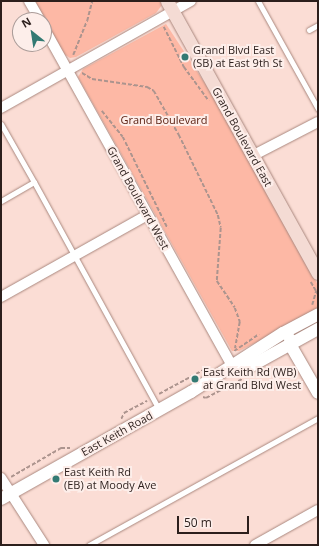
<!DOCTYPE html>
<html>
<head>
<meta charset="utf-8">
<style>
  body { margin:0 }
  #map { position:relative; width:319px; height:546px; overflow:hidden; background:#fbddd5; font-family:"Open Sans",sans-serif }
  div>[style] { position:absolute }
  .green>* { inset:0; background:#fdb8a5 }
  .path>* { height:1.5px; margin-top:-0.75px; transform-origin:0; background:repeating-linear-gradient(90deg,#ac948e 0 4px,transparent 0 6px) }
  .roads { filter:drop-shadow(0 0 1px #aa887f) drop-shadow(0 0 1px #aa887f) }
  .service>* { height:5px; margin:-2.5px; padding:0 2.5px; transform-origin:2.5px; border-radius:2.5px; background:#fff }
  .minor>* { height:10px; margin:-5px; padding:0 5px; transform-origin:5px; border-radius:5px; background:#fff }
  .tertiary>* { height:12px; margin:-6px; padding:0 6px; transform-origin:6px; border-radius:6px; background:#fff }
  .secondary>* { height:13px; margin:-6.5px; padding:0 6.5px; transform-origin:6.5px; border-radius:6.5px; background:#f4dbd4 }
  .dots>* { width:11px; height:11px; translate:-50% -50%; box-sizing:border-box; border:2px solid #fdeeea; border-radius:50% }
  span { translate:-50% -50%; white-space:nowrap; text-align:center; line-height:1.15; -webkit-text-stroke:4px #fdeeea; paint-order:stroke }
  .poi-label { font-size:11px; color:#2c1f1c }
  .left { translate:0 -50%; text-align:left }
  .park-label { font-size:11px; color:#5c2112 }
  .street-label { font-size:11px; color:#2c1f1c }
  .frame { position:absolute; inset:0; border:2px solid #2c1f1c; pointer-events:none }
  .north { position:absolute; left:12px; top:12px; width:40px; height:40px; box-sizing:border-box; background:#fdeeea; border:1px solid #a99b98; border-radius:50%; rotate:330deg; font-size:11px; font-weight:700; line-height:16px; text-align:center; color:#2c1f1c }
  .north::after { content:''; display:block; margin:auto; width:14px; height:18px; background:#337a73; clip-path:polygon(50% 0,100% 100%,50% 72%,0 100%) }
  .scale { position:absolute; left:177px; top:516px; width:72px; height:18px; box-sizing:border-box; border:2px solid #2c1f1c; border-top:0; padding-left:5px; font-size:12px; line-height:14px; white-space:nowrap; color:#2c1f1c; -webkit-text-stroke:3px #fdeeea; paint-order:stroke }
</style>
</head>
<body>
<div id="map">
  <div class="green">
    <div style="clip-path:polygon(35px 1px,160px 1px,162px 5px,156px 13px,76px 57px,70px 58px,64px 54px)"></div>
    <div style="clip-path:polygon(166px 24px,210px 91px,318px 285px,318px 311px,239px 351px,232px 351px,78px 77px,83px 69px)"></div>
  </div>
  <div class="path">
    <div style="left:164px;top:27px;width:45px;rotate:63.4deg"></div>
    <div style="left:184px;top:67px;width:42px;rotate:53.7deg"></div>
    <div style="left:73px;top:55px;width:37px;rotate:-68deg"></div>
    <div style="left:87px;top:21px;width:21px;rotate:-76deg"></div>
    <div style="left:82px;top:73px;width:12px;rotate:31deg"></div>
    <div style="left:92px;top:79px;width:56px;rotate:8.3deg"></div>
    <div style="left:147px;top:87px;width:8px;rotate:30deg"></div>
    <div style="left:154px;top:91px;width:51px;rotate:60.4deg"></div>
    <div style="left:179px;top:135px;width:89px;rotate:64deg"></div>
    <div style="left:218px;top:215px;width:13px;rotate:77deg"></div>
    <div style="left:221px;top:228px;width:53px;rotate:94.3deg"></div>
    <div style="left:217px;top:281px;width:32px;rotate:56deg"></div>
    <div style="left:235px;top:308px;width:15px;rotate:70deg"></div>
    <div style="left:240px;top:322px;width:27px;rotate:100deg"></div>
    <div style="left:102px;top:111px;width:33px;rotate:51deg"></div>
    <div style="left:123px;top:137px;width:102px;rotate:63.9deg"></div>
    <div style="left:311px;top:282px;width:14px;rotate:60deg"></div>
    <div style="left:312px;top:305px;width:15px;rotate:-74deg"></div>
    <div style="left:234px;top:351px;width:30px;rotate:-34deg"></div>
    <div style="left:159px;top:394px;width:50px;rotate:-28.6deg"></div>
    <div style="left:203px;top:397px;width:3px;rotate:18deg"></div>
    <div style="left:206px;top:398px;width:41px;rotate:-27.8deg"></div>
    <div style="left:121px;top:419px;width:7px;rotate:-63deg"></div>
    <div style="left:124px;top:413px;width:26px;rotate:-28deg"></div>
    <div style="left:11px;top:477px;width:58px;rotate:-30.1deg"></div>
    <div style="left:61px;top:448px;width:9px"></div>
  </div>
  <div class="roads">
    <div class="service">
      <div style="left:258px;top:1px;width:124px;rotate:60.9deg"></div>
      <div style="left:309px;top:30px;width:10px;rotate:-29deg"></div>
      <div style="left:1px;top:124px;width:67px;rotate:60.4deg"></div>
      <div style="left:1px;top:201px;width:38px;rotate:-30deg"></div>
      <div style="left:34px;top:182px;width:259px;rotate:61.2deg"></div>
      <div style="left:89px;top:545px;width:262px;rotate:-29deg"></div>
    </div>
    <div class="minor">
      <div style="left:29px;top:1px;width:22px;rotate:60deg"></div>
      <div style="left:44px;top:28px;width:389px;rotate:60.9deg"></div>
      <div style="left:1px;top:108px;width:218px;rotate:-29.4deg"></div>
      <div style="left:252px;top:156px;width:74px;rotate:-27.3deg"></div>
      <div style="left:1px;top:297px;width:167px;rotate:-29.3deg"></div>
      <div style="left:1px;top:478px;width:80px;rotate:57.3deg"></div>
      <div style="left:255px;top:545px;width:72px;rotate:-29.1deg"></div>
    </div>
    <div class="tertiary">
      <div style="left:290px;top:339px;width:7px;rotate:82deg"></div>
      <div style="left:291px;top:346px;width:54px;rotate:60.1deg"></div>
      <div style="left:233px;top:368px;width:18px;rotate:-6deg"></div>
      <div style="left:251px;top:366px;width:77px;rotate:-28.9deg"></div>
      <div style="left:1px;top:499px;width:218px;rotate:-29.4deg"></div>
      <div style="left:191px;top:392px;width:109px;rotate:-32.7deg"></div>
      <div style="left:283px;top:333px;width:40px;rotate:-28deg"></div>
    </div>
    <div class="secondary">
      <div style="left:167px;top:1px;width:311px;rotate:61deg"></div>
    </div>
  </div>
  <div class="dots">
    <div style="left:185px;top:57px;background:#337a73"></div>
    <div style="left:195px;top:379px;background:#337a73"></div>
    <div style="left:56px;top:479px;background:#337a73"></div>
  </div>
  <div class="poi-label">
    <span class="left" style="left:193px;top:57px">Grand Blvd East<br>(SB) at East 9th St</span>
    <span class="left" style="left:203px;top:379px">East Keith Rd (WB)<br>at Grand Blvd West</span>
    <span class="left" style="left:64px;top:479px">East Keith Rd<br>(EB) at Moody Ave</span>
  </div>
  <div class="park-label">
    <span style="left:164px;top:120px">Grand Boulevard</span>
  </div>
  <div class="street-label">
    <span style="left:242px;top:137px;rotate:61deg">Grand Boulevard East</span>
    <span style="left:138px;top:198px;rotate:61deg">Grand Boulevard West</span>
    <span style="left:117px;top:434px;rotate:-29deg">East Keith Road</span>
  </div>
  <div class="frame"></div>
  <div class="north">N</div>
  <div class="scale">50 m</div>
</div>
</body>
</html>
